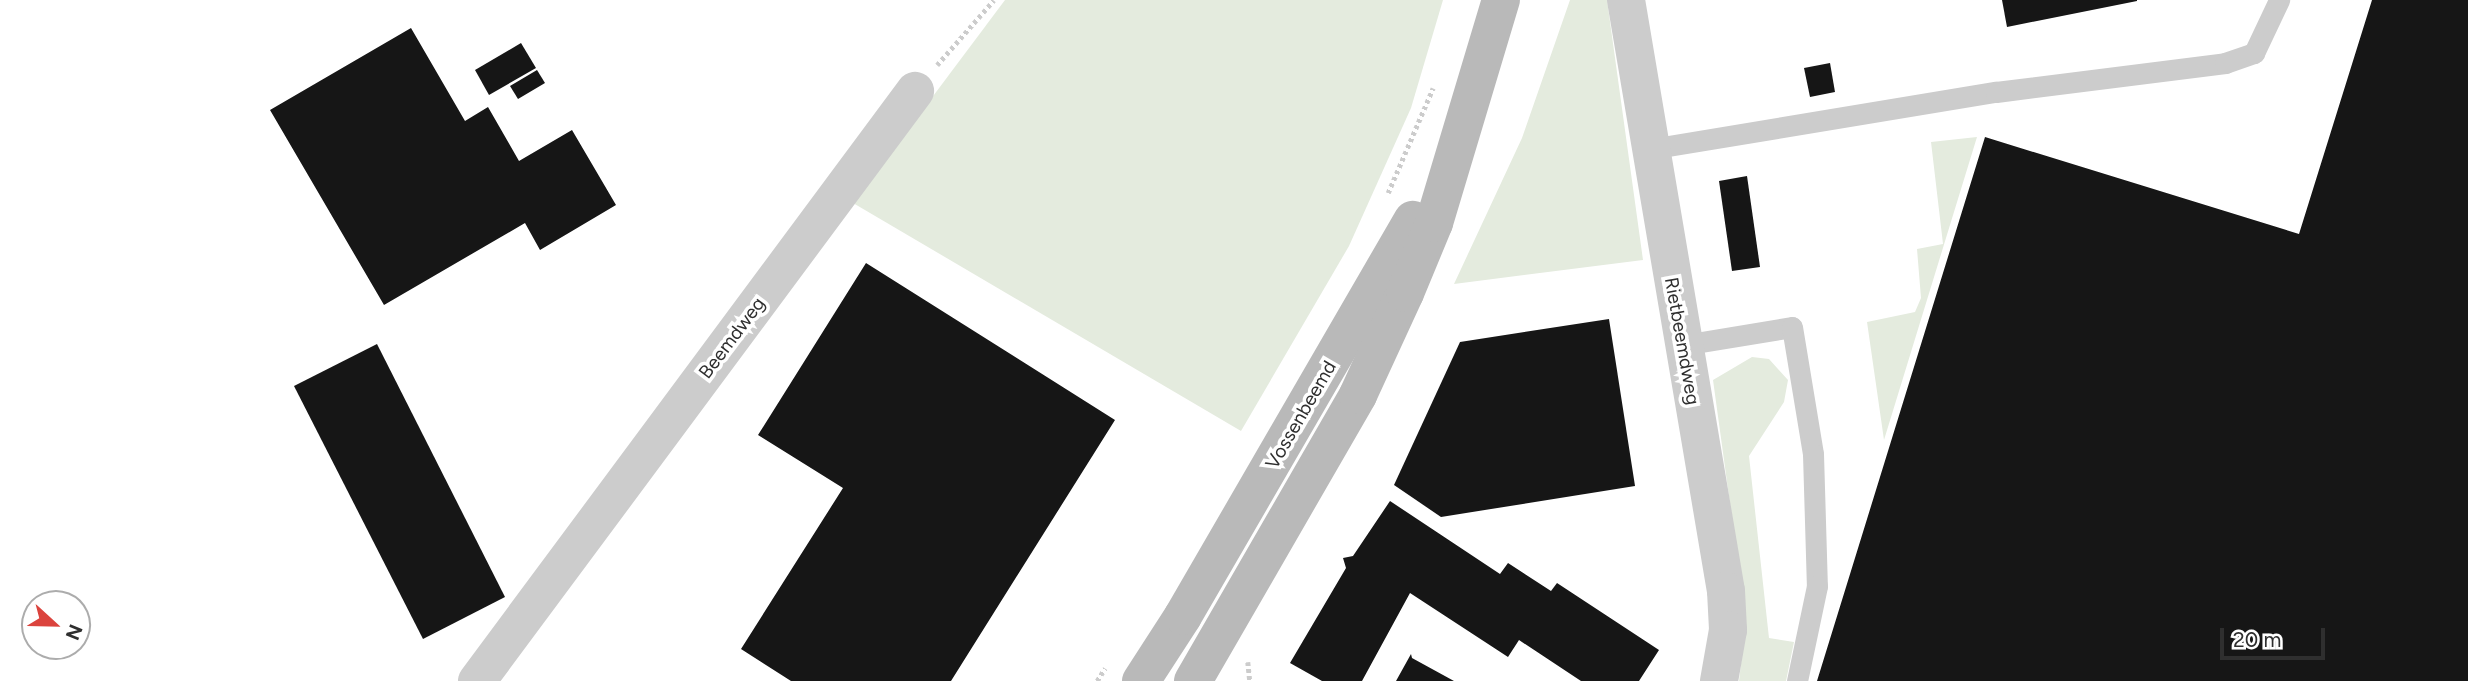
<!DOCTYPE html>
<html>
<head>
<meta charset="utf-8">
<style>
  body { margin:0 }
  #map { position:relative; width:2468px; height:681px; overflow:hidden; background:#fff; font-family:Figtree,sans-serif }
  div>[style] { position:absolute }
  .green>* { inset:0; background:#e4ebde }
  .building>* { inset:0; background:#161616 }
  .path>* { height:4.5px; margin-top:-2.25px; transform-origin:0; background:repeating-linear-gradient(90deg,#ccc 0 3.5px,transparent 0 7px) }
  .service>* { height:21px; margin:-10.5px; padding:0 10.5px; transform-origin:10.5px; border-radius:10.5px; background:#ccc }
  .minor>* { height:38px; margin:-19px; padding:0 19px; transform-origin:19px; border-radius:19px; background:#ccc }
  .secondary>* { height:38px; margin:-19px; padding:0 19px; transform-origin:19px; border-radius:19px; background:#b9b9b9 }
  span { translate:-50% -50%; white-space:nowrap; text-align:center; line-height:1.15; -webkit-text-stroke:7px #fff; paint-order:stroke }
  .street-label { font-size:19px; color:#2f2f2f }
  .north { position:absolute; left:21px; top:590px; width:70px; height:70px; box-sizing:border-box; background:#fff; border:2px solid #acacac; border-radius:50%; rotate:112deg; font-size:19px; font-weight:700; line-height:28px; text-align:center; color:#2f2f2f }
  .north::after { content:''; display:block; margin:auto; width:24px; height:32px; background:#db433d; clip-path:polygon(50% 0,100% 100%,50% 72%,0 100%) }
  .scale { position:absolute; left:2220px; top:628px; width:105px; height:32px; box-sizing:border-box; border:4px solid #2f2f2f; border-top:0; padding-left:9px; font-size:21px; line-height:24px; white-space:nowrap; color:#2f2f2f; -webkit-text-stroke:5px #fff; paint-order:stroke }
</style>
</head>
<body>
<div id="map">
  <div class="green">
    <div style="clip-path:polygon(1005px 0,1443px 0,1411px 108px,1349px 246px,1241px 431px,853px 203px)"></div>
    <div style="clip-path:polygon(1570px 0,1607px 0,1643px 260px,1454px 284px,1522px 138px)"></div>
    <div style="clip-path:polygon(1977px 137px,1884px 440px,1867px 322px,1915px 312px,1921px 298px,1917px 249px,1943px 244px,1931px 142px)"></div>
    <div style="clip-path:polygon(1752px 357px,1769px 359px,1788px 380px,1784px 402px,1749px 456px,1769px 638px,1794px 642px,1786px 681px,1739px 681px,1746px 620px,1713px 380px)"></div>
  </div>
  <div class="building">
    <div style="clip-path:polygon(2002px 0,2137px 0,2137px 1px,2007px 27px)"></div>
    <div style="clip-path:polygon(2372px 0,2468px 0,2468px 681px,1817px 681px,1985px 137px,2299px 234px)"></div>
    <div style="clip-path:polygon(411px 28px,465px 121px,488px 107px,519px 161px,572px 130px,616px 205px,540px 250px,525px 223px,384px 305px,270px 110px)"></div>
    <div style="clip-path:polygon(521px 43px,536px 68px,489px 95px,475px 70px)"></div>
    <div style="clip-path:polygon(1830px 63px,1835px 92px,1810px 97px,1804px 68px)"></div>
    <div style="clip-path:polygon(537px 70px,545px 83px,518px 99px,510px 86px)"></div>
    <div style="clip-path:polygon(1747px 176px,1760px 267px,1732px 271px,1719px 181px)"></div>
    <div style="clip-path:polygon(866px 263px,1115px 420px,951px 681px,791px 681px,741px 649px,843px 488px,758px 435px)"></div>
    <div style="clip-path:polygon(1609px 319px,1635px 486px,1441px 517px,1394px 485px,1460px 342px)"></div>
    <div style="clip-path:polygon(377px 344px,505px 597px,423px 639px,294px 386px)"></div>
    <div style="clip-path:polygon(1390px 501px,1500px 574px,1508px 563px,1551px 591px,1557px 583px,1659px 650px,1639px 681px,1581px 681px,1519px 640px,1508px 657px,1410px 593px,1362px 681px,1322px 681px,1290px 663px,1346px 568px,1343px 558px,1353px 556px)"></div>
    <div style="clip-path:polygon(1411px 654px,1412px 658px,1454px 681px,1396px 681px)"></div>
  </div>
  <div class="path">
    <div style="left:937px;top:65px;width:86px;rotate:-48.8deg"></div>
    <div style="left:1388px;top:193px;width:114px;rotate:-66.8deg"></div>
    <div style="left:1248px;top:662px;width:19px;rotate:84deg"></div>
    <div style="left:1097px;top:681px;width:15px;rotate:-58deg"></div>
  </div>
  <div class="service">
    <div style="left:1650px;top:149px;width:351px;rotate:-9.4deg"></div>
    <div style="left:1996px;top:92px;width:231px;rotate:-7.2deg"></div>
    <div style="left:2225px;top:63px;width:31px;rotate:-19deg"></div>
    <div style="left:2254px;top:53px;width:59px;rotate:-64.7deg"></div>
    <div style="left:1683px;top:345px;width:110px;rotate:-9.4deg"></div>
    <div style="left:1792px;top:327px;width:129px;rotate:80.6deg"></div>
    <div style="left:1813px;top:454px;width:132px;rotate:88.3deg"></div>
    <div style="left:1817px;top:586px;width:97px;rotate:101.9deg"></div>
  </div>
  <div class="minor">
    <div style="left:1626px;top:0;width:599px;rotate:80.4deg"></div>
    <div style="left:1726px;top:591px;width:39px;rotate:87deg"></div>
    <div style="left:1728px;top:630px;width:52px;rotate:100deg"></div>
    <div style="left:477px;top:681px;width:735px;rotate:-53.41deg"></div>
  </div>
  <div class="secondary">
    <div style="left:1141px;top:681px;width:77px;rotate:-57.1deg"></div>
    <div style="left:1183px;top:616px;width:458px;rotate:-59.9deg"></div>
    <div style="left:1193px;top:681px;width:330px;rotate:-60deg"></div>
    <div style="left:1358px;top:395px;width:112px;rotate:-65.3deg"></div>
    <div style="left:1405px;top:293px;width:76px;rotate:-67.5deg"></div>
    <div style="left:1434px;top:223px;width:233px;rotate:-73.3deg"></div>
  </div>
  <div class="street-label">
    <span style="left:732px;top:338px;rotate:-53deg">Beemdweg</span>
    <span style="left:1682px;top:341px;rotate:80deg">Rietbeemdweg</span>
    <span style="left:1301px;top:415px;rotate:-60deg">Vossenbeemd</span>
  </div>
  <div class="north">N</div>
  <div class="scale">20 m</div>
</div>
</body>
</html>
